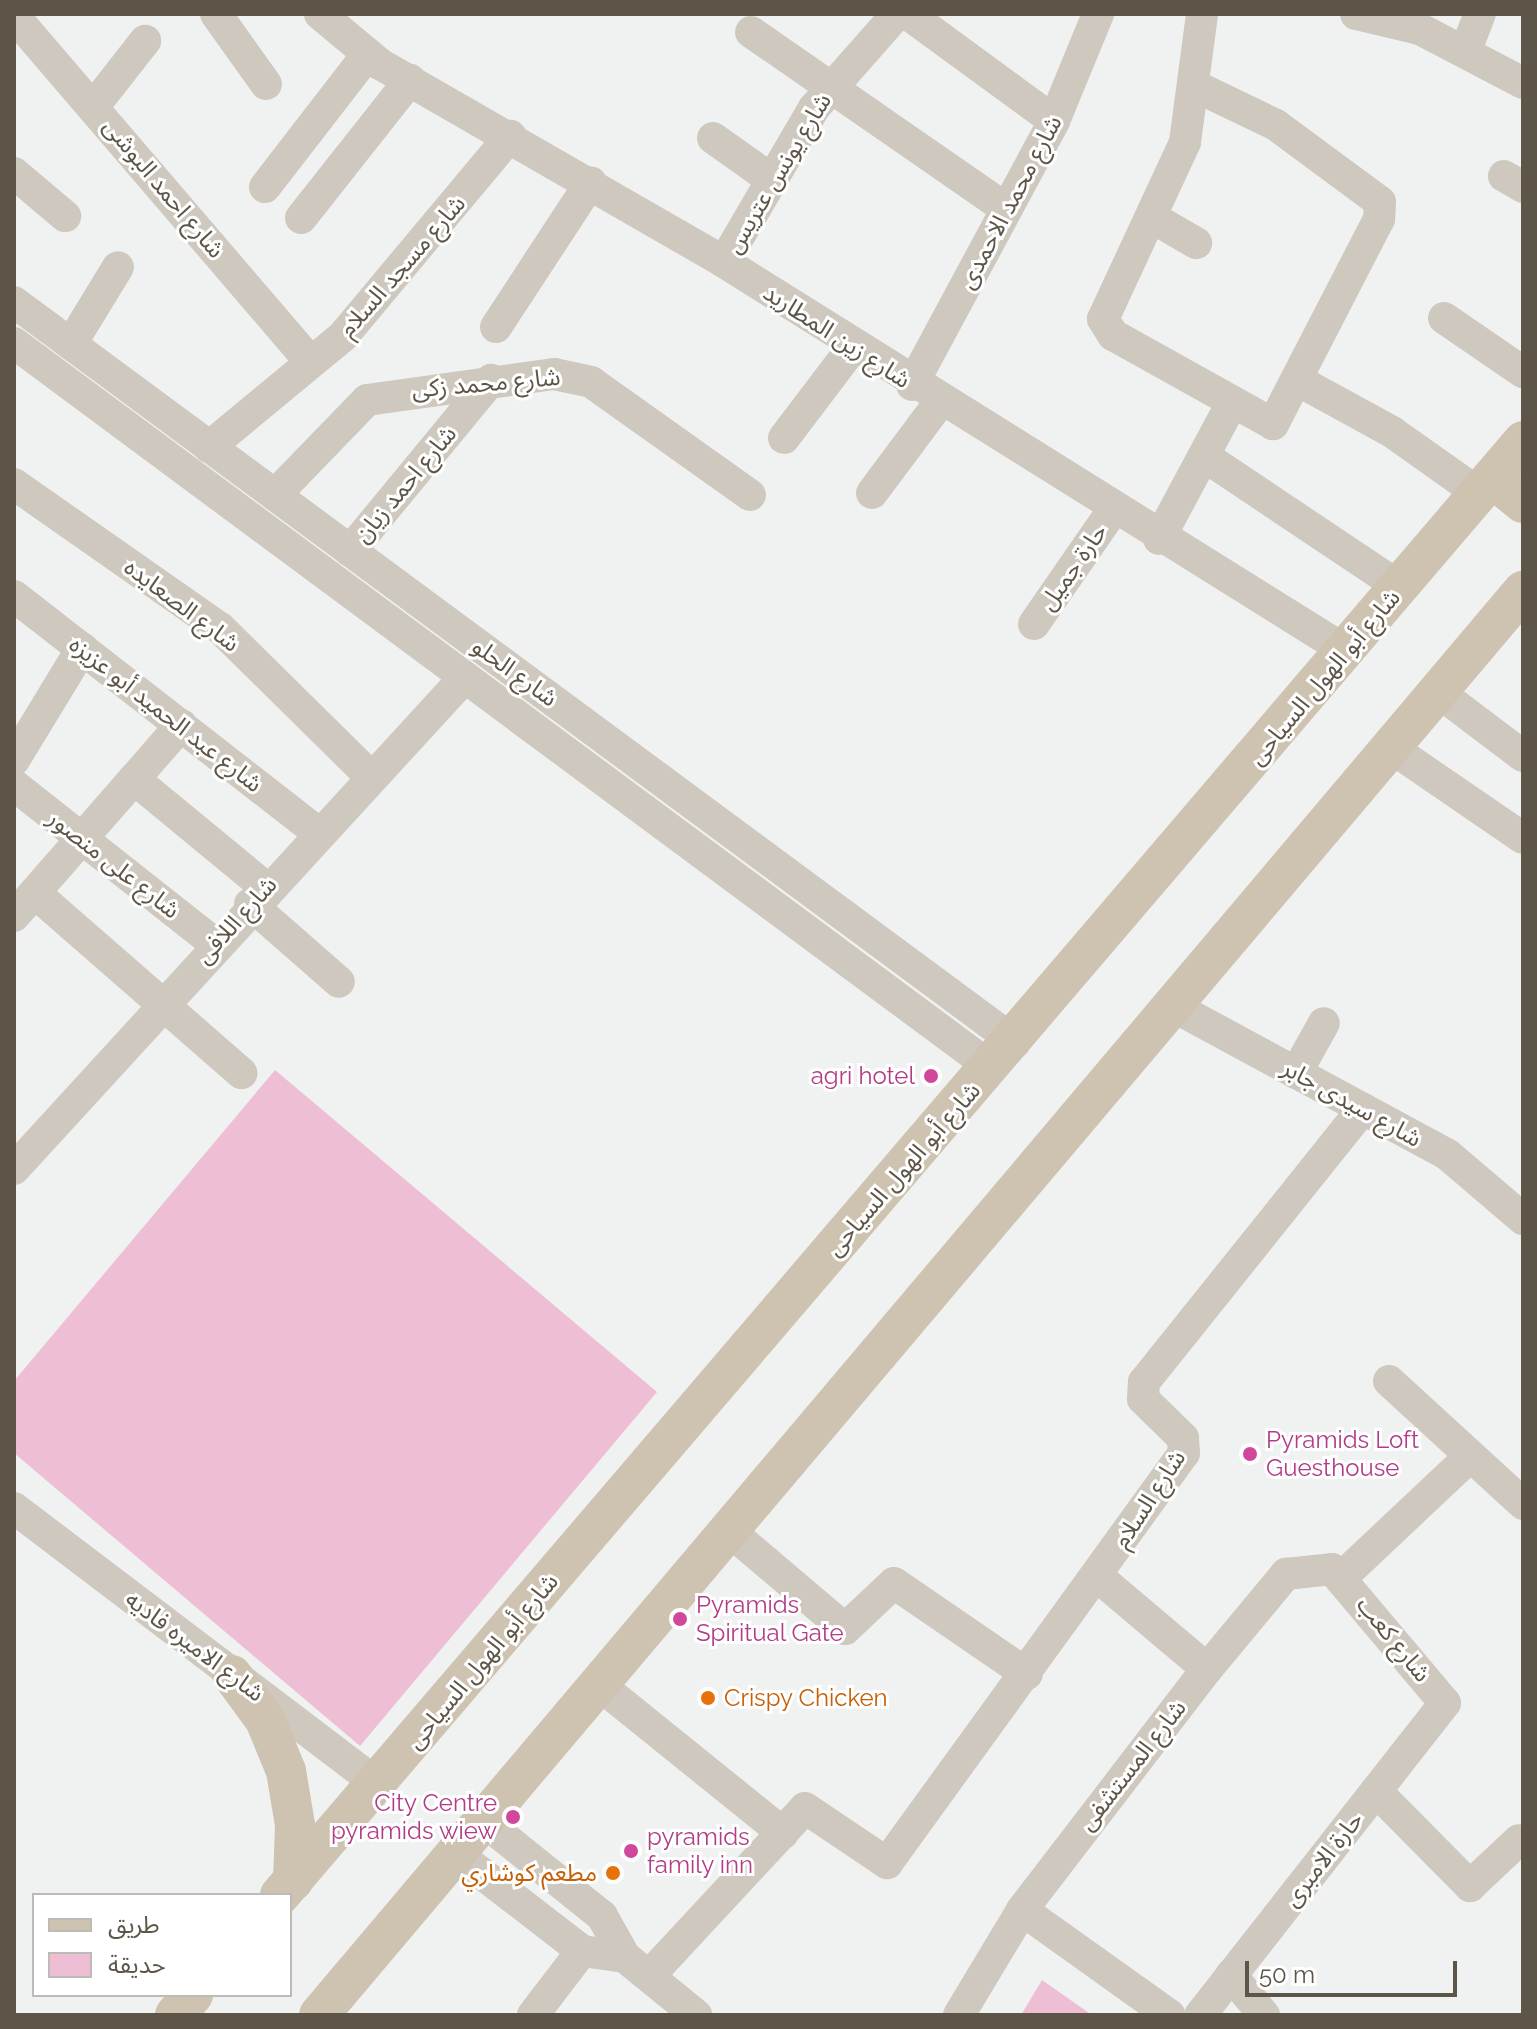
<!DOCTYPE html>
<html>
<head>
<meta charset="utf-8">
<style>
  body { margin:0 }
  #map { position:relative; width:1537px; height:2029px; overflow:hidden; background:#f0f2f2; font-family:Raleway,"Noto Sans Arabic",sans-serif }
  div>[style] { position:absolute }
  .green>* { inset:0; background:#eebfd4 }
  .minor>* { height:32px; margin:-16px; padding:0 16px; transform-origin:16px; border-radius:16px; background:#cec8be }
  .major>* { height:40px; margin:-20px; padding:0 20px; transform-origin:20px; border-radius:20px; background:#cec3b0 }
  .dots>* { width:22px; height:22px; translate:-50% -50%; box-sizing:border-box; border:4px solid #fff; border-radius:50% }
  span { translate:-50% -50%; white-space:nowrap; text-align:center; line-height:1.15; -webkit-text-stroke:6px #fff; paint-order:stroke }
  .street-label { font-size:24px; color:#5d5548 }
  .hotel-label { font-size:24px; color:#b23c85 }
  .right { translate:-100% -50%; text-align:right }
  .left { translate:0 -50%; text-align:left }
  .food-label { font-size:24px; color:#c56008 }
  .frame { position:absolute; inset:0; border:16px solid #5d5548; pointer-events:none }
  .legend { position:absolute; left:32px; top:1893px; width:260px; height:104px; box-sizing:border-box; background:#fff; border:2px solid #bebbb6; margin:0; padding:10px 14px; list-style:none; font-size:24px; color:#5d5548 }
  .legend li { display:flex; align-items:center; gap:16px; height:40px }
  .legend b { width:40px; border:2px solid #bebbb6 }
  .scale { position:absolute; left:1245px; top:1961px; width:212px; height:36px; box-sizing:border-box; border:4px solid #5d5548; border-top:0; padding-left:10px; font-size:24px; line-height:28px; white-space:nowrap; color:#5d5548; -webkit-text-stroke:6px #fff; paint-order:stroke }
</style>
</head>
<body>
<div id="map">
  <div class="green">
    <div style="clip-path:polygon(275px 1070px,657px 1392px,360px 1746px,14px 1453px,14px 1381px)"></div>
    <div style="clip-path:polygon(1042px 1980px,1092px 2015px,1021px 2015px)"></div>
  </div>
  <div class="minor">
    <div style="left:216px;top:14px;width:86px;rotate:54.5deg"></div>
    <div style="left:320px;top:14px;width:78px;rotate:39.8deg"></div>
    <div style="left:380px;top:64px;width:397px;rotate:29.9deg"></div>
    <div style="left:724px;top:262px;width:734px;rotate:32.02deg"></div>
    <div style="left:908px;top:14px;width:181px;rotate:36.2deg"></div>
    <div style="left:1356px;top:14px;width:66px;rotate:13.2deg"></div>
    <div style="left:1420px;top:29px;width:116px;rotate:27.7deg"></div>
    <div style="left:14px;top:16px;width:456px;rotate:49.4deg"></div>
    <div style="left:751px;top:32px;width:311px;rotate:34.7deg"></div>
    <div style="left:1466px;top:50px;width:39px;rotate:-69deg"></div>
    <div style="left:1197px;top:87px;width:88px;rotate:25.7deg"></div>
    <div style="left:1276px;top:125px;width:129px;rotate:36.5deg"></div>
    <div style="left:1380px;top:202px;width:17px;rotate:93deg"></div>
    <div style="left:1379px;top:219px;width:231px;rotate:117.3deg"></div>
    <div style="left:1273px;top:424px;width:183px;rotate:-150.9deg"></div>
    <div style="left:1113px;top:335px;width:19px;rotate:-122deg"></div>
    <div style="left:1103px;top:319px;width:195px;rotate:-65.1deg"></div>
    <div style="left:1185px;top:142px;width:129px;rotate:-82.4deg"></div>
    <div style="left:94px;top:106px;width:83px;rotate:-51.9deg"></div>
    <div style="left:713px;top:138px;width:72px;rotate:35.4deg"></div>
    <div style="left:14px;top:173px;width:67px;rotate:40.1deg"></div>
    <div style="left:1504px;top:176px;width:22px;rotate:30deg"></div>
    <div style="left:265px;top:187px;width:167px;rotate:-52.3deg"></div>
    <div style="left:301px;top:218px;width:176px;rotate:-51.7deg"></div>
    <div style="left:1153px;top:218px;width:50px;rotate:30.2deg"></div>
    <div style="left:724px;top:262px;width:178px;rotate:-59.7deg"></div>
    <div style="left:814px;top:108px;width:125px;rotate:-48.6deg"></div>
    <div style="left:14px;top:302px;width:1245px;rotate:36.47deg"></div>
    <div style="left:1444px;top:318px;width:96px;rotate:34.4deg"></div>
    <div style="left:496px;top:327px;width:173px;rotate:-56.8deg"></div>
    <div style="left:14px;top:343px;width:1217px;rotate:36.55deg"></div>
    <div style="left:71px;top:344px;width:90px;rotate:-58.6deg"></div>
    <div style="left:1299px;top:381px;width:106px;rotate:28.7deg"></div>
    <div style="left:1392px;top:432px;width:105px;rotate:35.3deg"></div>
    <div style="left:912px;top:385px;width:300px;rotate:-61.7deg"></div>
    <div style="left:1054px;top:121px;width:116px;rotate:-67.6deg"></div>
    <div style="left:784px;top:438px;width:114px;rotate:-52.8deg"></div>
    <div style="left:209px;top:447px;width:174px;rotate:-39.6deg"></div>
    <div style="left:343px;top:336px;width:261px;rotate:-50.1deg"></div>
    <div style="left:1204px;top:456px;width:236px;rotate:33.8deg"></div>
    <div style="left:14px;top:484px;width:251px;rotate:35deg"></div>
    <div style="left:220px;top:628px;width:211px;rotate:44.6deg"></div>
    <div style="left:872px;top:493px;width:112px;rotate:-53.3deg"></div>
    <div style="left:275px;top:495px;width:132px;rotate:-45.9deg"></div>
    <div style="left:367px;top:400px;width:189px;rotate:-7.9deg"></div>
    <div style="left:554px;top:374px;width:38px;rotate:12deg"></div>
    <div style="left:591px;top:382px;width:195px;rotate:35.4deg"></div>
    <div style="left:1159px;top:539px;width:152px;rotate:-61.8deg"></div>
    <div style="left:350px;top:551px;width:222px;rotate:-50.5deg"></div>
    <div style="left:14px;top:596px;width:384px;rotate:37.9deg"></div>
    <div style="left:1034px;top:624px;width:139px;rotate:-55.3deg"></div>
    <div style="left:1437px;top:691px;width:108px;rotate:37.1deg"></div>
    <div style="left:1390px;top:747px;width:161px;rotate:34.4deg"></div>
    <div style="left:14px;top:760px;width:131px;rotate:-58.7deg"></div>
    <div style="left:134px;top:779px;width:171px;rotate:39.5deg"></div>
    <div style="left:14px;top:785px;width:255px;rotate:38.3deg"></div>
    <div style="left:35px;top:893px;width:274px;rotate:41.1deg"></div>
    <div style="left:250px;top:904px;width:118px;rotate:41.2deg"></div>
    <div style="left:14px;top:916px;width:254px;rotate:-48.8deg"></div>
    <div style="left:1169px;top:1004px;width:317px;rotate:28.4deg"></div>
    <div style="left:1448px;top:1155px;width:99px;rotate:40.5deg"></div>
    <div style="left:1296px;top:1073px;width:57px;rotate:-60.8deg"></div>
    <div style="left:14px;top:1169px;width:667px;rotate:-47.49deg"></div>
    <div style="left:1389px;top:1381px;width:182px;rotate:42.5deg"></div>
    <div style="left:14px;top:1508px;width:456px;rotate:37.2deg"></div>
    <div style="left:726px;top:1528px;width:156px;rotate:40.3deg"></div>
    <div style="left:845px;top:1629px;width:67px;rotate:-43.2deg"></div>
    <div style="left:894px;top:1583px;width:161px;rotate:34.4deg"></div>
    <div style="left:1097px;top:1576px;width:144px;rotate:40.2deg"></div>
    <div style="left:1343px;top:1576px;width:172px;rotate:-43.3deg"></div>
    <div style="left:597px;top:1683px;width:239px;rotate:38.9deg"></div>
    <div style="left:1376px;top:1791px;width:134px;rotate:45.3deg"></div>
    <div style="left:1470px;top:1886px;width:67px;rotate:-43.2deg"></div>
    <div style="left:485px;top:1822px;width:150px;rotate:38.8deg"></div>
    <div style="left:602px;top:1916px;width:47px;rotate:60.7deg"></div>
    <div style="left:625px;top:1957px;width:92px;rotate:39.2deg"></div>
    <div style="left:458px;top:1855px;width:157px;rotate:37.7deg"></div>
    <div style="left:582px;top:1951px;width:43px;rotate:7.9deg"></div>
    <div style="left:1022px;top:1910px;width:181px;rotate:35.5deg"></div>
    <div style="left:1231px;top:1975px;width:52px;rotate:50.5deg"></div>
    <div style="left:649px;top:1976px;width:229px;rotate:-47.1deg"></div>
    <div style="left:805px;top:1808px;width:99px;rotate:33.9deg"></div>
    <div style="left:887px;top:1863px;width:506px;rotate:-54.08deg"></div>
    <div style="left:1184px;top:1453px;width:15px;rotate:-94deg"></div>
    <div style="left:1183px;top:1438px;width:56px;rotate:-135.7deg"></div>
    <div style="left:1143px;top:1399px;width:17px;rotate:-87deg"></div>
    <div style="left:1144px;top:1382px;width:350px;rotate:-51.3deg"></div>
    <div style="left:533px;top:2015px;width:81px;rotate:-52.6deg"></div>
    <div style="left:959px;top:2015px;width:122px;rotate:-59deg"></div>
    <div style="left:1022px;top:1910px;width:304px;rotate:-52.5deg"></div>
    <div style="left:1207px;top:1669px;width:124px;rotate:-50.3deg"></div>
    <div style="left:1286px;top:1574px;width:46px;rotate:-6.2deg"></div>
    <div style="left:1332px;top:1569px;width:175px;rotate:49.9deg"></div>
    <div style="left:1445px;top:1703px;width:397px;rotate:128.1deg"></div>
  </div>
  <div class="major">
    <div style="left:1492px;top:478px;width:40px;rotate:39deg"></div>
    <div style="left:232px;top:1675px;width:56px;rotate:53.7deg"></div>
    <div style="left:265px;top:1720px;width:55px;rotate:67.6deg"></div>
    <div style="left:286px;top:1771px;width:55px;rotate:80.5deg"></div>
    <div style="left:295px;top:1825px;width:56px;rotate:92deg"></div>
    <div style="left:280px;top:1895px;width:1913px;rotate:-49.47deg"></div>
    <div style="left:175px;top:2015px;width:27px;rotate:-48deg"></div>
    <div style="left:319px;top:2015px;width:1865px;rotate:-49.79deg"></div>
  </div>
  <div class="dots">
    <div style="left:931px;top:1076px;background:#d1479c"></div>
    <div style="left:1250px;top:1454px;background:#d1479c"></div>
    <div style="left:680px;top:1619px;background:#d1479c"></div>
    <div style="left:708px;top:1698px;background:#e8710a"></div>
    <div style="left:513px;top:1817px;background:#d1479c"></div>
    <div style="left:631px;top:1851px;background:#d1479c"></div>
    <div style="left:613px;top:1873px;background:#e8710a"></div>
  </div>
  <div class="street-label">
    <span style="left:778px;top:173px;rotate:-59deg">شارع يونس عتريس</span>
    <span style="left:164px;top:188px;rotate:50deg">شارع احمد البوشى</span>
    <span style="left:1010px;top:202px;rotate:-62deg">شارع محمد الاحمدى</span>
    <span style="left:402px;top:266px;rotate:-49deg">شارع مسجد السلام</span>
    <span style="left:837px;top:336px;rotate:33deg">شارع زين المطاريد</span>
    <span style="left:486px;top:383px;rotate:-5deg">شارع محمد زكى</span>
    <span style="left:405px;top:484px;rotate:-50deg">شارع احمد زيان</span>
    <span style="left:1073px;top:567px;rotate:-55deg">حارة جميل</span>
    <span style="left:182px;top:605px;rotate:37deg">شارع الصعايده</span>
    <span style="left:515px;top:672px;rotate:36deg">شارع الحلو</span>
    <span style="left:1324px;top:677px;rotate:-50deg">شارع أبو الهول السياحى</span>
    <span style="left:166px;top:714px;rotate:38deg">شارع عبد الحميد أبو عزيزه</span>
    <span style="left:114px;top:864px;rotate:38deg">شارع على منصور</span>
    <span style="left:236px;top:920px;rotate:-48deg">شارع اللافى</span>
    <span style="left:1352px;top:1103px;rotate:29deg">شارع سيدى جابر</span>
    <span style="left:903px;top:1169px;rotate:-49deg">شارع أبو الهول السياحى</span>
    <span style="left:1149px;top:1499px;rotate:-57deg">شارع السلام</span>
    <span style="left:1394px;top:1639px;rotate:51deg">شارع كعب</span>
    <span style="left:195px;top:1646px;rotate:37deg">شارع الاميره فاديه</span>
    <span style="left:482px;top:1661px;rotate:-50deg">شارع أبو الهول السياحى</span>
    <span style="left:1132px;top:1765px;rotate:-52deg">شارع المستشفى</span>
    <span style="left:1323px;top:1859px;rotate:-52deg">حارة الامبرى</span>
  </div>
  <div class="hotel-label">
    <span class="right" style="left:915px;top:1076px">agri hotel</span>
    <span class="left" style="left:1266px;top:1454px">Pyramids Loft<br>Guesthouse</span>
    <span class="left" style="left:696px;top:1619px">Pyramids<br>Spiritual Gate</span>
    <span class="right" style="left:497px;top:1817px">City Centre<br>pyramids wiew</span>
    <span class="left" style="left:647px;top:1851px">pyramids<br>family inn</span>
  </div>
  <div class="food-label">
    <span class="left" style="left:724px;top:1698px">Crispy Chicken</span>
    <span class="right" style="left:597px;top:1873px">مطعم كوشاري</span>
  </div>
  <div class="frame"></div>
  <ul class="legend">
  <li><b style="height:10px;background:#cec3b0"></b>طريق</li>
  <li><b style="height:22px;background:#eebfd4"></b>حديقة</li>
  </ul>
  <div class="scale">50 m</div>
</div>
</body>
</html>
